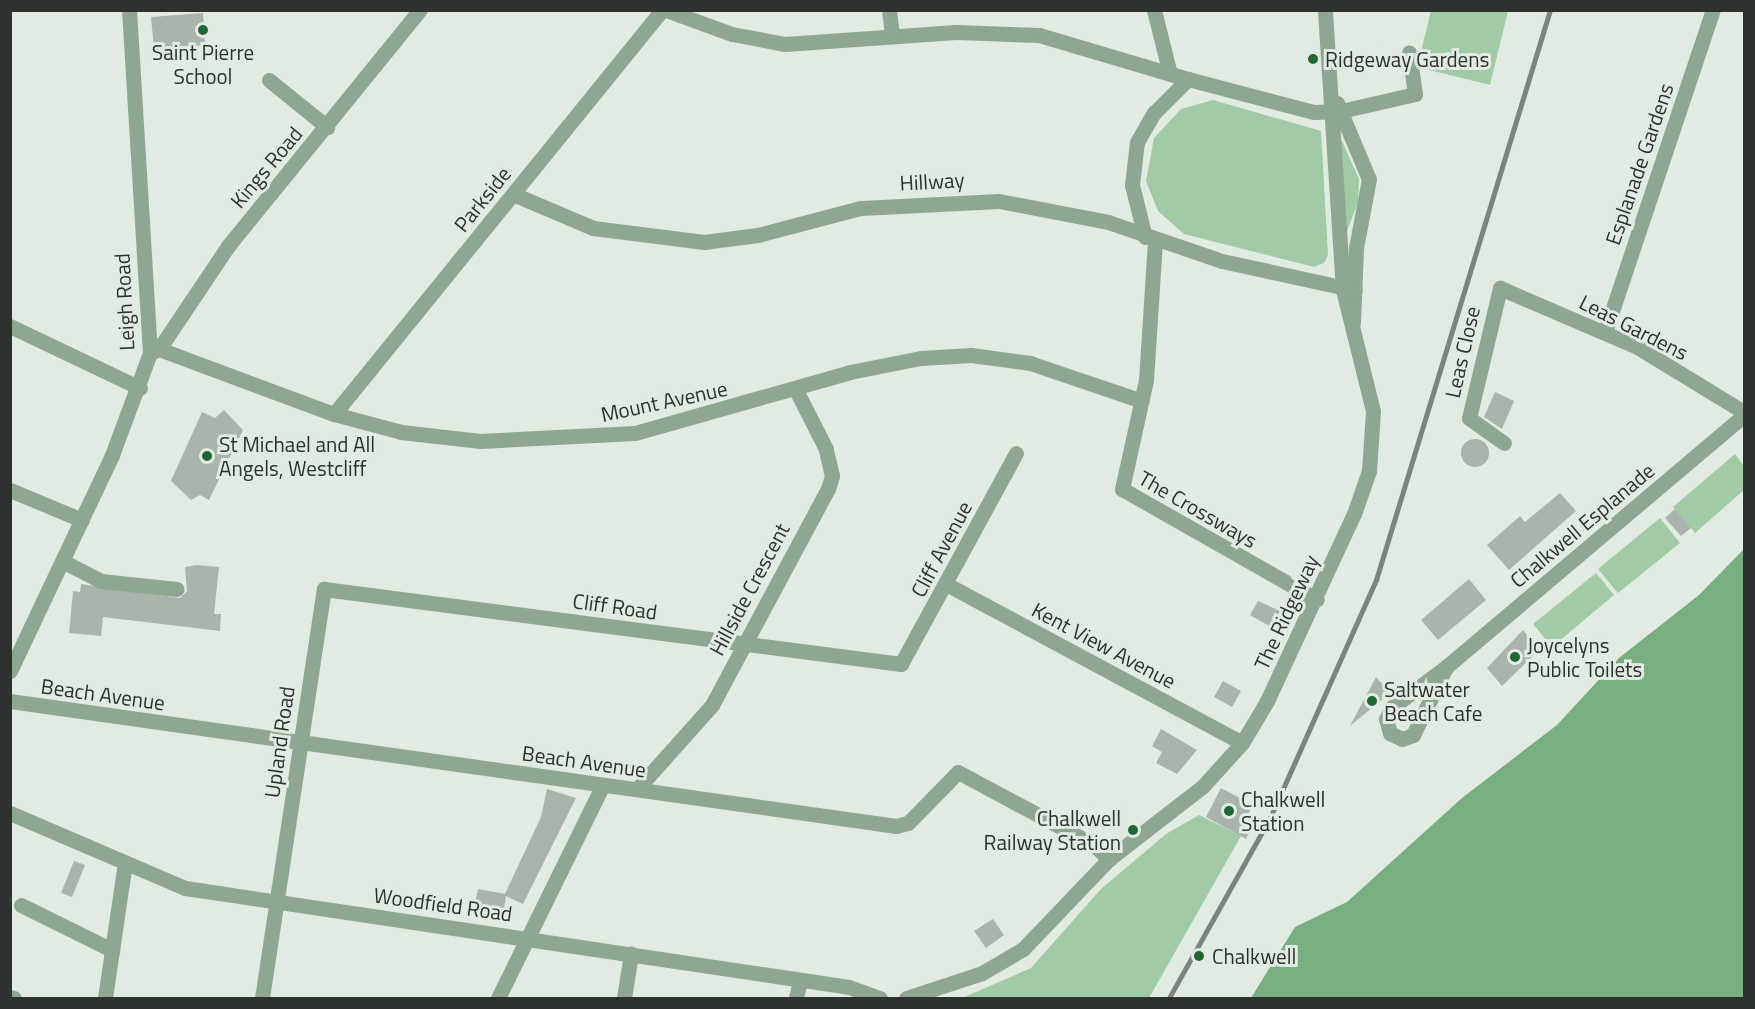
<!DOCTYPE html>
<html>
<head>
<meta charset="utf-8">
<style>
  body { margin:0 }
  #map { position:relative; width:1755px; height:1009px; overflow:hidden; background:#e1ebe2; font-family:"Titillium Web",sans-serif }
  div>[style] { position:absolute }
  .green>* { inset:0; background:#a0cba6 }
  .water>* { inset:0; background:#77af80 }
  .building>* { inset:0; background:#aab4ab }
  .round { border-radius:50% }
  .minor>* { height:15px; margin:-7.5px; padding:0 7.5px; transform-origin:7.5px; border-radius:7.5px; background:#8fa792 }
  .rail>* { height:4.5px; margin:-2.25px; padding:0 2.25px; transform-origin:2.25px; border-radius:2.25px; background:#7d847e }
  .dots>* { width:16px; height:16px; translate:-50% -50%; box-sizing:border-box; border:3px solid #e1ebe2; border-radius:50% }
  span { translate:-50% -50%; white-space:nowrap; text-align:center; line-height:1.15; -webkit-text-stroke:6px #e1ebe2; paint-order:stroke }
  .poi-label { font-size:21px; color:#2e322f }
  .left { translate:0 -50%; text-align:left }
  .right { translate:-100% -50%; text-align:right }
  .street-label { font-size:21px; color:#2e322f }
  .frame { position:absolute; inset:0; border:12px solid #2e322f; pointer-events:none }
</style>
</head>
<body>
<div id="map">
  <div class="green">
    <div style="clip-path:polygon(1431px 11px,1508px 11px,1490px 85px,1417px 67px)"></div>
    <div style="clip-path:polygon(1213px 100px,1321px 131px,1328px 255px,1324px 263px,1314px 267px,1184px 234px,1158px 211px,1146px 181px,1154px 138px,1181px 109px)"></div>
    <div style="clip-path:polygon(1342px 141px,1359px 179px,1358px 202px,1347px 231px,1336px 142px)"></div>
    <div style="clip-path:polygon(1735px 454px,1744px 466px,1744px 490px,1695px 533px,1673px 507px)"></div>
    <div style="clip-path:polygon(1660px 518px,1680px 543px,1618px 593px,1598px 569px)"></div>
    <div style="clip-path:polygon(1596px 573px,1614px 595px,1552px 647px,1533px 624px)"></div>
    <div style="clip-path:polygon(1199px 815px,1241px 836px,1149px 998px,962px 998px,1031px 968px,1101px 889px,1166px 834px)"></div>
  </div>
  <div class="water">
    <div style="clip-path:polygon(1744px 549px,1744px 998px,1251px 998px,1295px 927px,1347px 902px,1462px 798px,1557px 725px,1619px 658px,1699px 595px)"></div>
  </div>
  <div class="building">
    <div style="clip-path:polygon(203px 13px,205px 45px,154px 49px,151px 17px)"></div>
    <div style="clip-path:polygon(1495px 392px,1514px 401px,1502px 429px,1484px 417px)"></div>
    <div style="clip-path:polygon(224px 410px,243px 430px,209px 500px,200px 495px,191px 500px,171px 481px,202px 412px,215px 418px)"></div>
    <div class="round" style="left:1461px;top:439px;width:28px;height:28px"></div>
    <div style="clip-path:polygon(1560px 493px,1576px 511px,1509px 570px,1487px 545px,1520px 516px,1525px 522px)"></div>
    <div style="clip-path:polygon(1675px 509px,1691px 528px,1681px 536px,1665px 518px)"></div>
    <div style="clip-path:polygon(197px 565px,219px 567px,214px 614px,221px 614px,220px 631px,103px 617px,101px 636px,69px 633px,73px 591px,80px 592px,81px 584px,180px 598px,187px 591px,185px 567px)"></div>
    <div style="clip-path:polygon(1469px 579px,1486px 600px,1438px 640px,1421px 620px)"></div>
    <div style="clip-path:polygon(1258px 601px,1280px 611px,1271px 627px,1250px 615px)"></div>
    <div style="clip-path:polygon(1523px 630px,1539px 650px,1502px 686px,1487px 668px)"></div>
    <div style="clip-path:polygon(1376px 677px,1390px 693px,1350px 726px)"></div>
    <div style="clip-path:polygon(1223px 681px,1241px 691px,1232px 707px,1214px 697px)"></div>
    <div style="clip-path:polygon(1161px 729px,1197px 750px,1177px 774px,1156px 763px,1162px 752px,1152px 746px)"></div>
    <div style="clip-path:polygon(1221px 788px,1253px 805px,1246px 818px,1254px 822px,1246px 839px,1206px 817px)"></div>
    <div style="clip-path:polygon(547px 789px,576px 798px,523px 904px,506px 896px,503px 914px,474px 910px,478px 889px,505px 894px,541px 817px)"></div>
    <div style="clip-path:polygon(74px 861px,85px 865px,72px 897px,61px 893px)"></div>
    <div style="clip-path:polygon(993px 919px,1004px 935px,986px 948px,974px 931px)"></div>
  </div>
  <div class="minor">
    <div style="left:666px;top:10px;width:70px;rotate:20deg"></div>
    <div style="left:732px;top:34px;width:54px;rotate:10.7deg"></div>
    <div style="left:785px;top:44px;width:171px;rotate:-4deg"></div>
    <div style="left:956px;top:32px;width:83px;rotate:2.1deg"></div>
    <div style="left:1039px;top:35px;width:155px;rotate:16.5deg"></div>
    <div style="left:889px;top:10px;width:25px;rotate:83deg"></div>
    <div style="left:1154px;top:10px;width:66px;rotate:76deg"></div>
    <div style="left:269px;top:80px;width:75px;rotate:39deg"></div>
    <div style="left:1337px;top:103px;width:82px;rotate:67.2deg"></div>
    <div style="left:1369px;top:179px;width:70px;rotate:100.7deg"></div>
    <div style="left:1356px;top:248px;width:75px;rotate:92.3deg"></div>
    <div style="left:513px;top:194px;width:87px;rotate:23deg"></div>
    <div style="left:593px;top:228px;width:112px;rotate:7.2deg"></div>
    <div style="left:704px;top:242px;width:54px;rotate:-7.4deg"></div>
    <div style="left:758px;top:235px;width:106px;rotate:-14.7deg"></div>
    <div style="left:861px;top:208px;width:138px;rotate:-2.9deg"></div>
    <div style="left:999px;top:201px;width:111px;rotate:10.9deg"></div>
    <div style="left:1108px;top:222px;width:120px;rotate:18.9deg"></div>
    <div style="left:1222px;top:261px;width:136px;rotate:12.3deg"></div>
    <div style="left:1145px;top:237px;width:54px;rotate:-104deg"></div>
    <div style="left:1132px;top:185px;width:43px;rotate:-83.4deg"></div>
    <div style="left:1137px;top:142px;width:34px;rotate:-60deg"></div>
    <div style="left:1154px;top:113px;width:48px;rotate:-45deg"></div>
    <div style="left:1188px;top:79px;width:130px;rotate:14.7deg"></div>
    <div style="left:1314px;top:112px;width:27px;rotate:-2deg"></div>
    <div style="left:1341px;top:111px;width:76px;rotate:-12.9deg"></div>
    <div style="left:1415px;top:94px;width:42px;rotate:-98.1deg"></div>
    <div style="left:1155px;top:241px;width:139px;rotate:93.7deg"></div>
    <div style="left:1146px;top:380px;width:112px;rotate:102.4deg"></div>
    <div style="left:1122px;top:489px;width:224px;rotate:29.6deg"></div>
    <div style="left:10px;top:326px;width:144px;rotate:25.5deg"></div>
    <div style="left:1605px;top:332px;width:340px;rotate:-71.5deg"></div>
    <div style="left:159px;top:349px;width:187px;rotate:20.4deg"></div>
    <div style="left:334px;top:414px;width:69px;rotate:15deg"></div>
    <div style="left:401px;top:432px;width:80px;rotate:6.5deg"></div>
    <div style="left:480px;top:441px;width:155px;rotate:-3deg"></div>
    <div style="left:635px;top:433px;width:223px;rotate:-15.8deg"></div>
    <div style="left:850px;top:372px;width:72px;rotate:-11.2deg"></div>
    <div style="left:921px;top:358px;width:50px;rotate:-3.4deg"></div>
    <div style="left:971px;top:355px;width:60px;rotate:7.7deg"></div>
    <div style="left:1030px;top:363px;width:118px;rotate:18.7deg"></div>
    <div style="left:150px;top:353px;width:10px;rotate:-24deg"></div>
    <div style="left:159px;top:349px;width:124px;rotate:-56.2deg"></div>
    <div style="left:228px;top:246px;width:304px;rotate:-50.9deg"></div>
    <div style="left:334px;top:414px;width:520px;rotate:-50.93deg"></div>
    <div style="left:1504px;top:443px;width:43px;rotate:-144.5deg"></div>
    <div style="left:1469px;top:418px;width:134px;rotate:-76.6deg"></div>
    <div style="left:1500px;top:288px;width:151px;rotate:23.3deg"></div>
    <div style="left:1639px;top:348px;width:123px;rotate:31.4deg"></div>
    <div style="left:10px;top:490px;width:78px;rotate:22.6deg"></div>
    <div style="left:64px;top:562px;width:42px;rotate:27.2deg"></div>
    <div style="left:101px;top:581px;width:76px;rotate:6deg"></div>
    <div style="left:946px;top:584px;width:336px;rotate:28.2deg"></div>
    <div style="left:1446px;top:667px;width:69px;rotate:143.3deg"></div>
    <div style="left:1391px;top:708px;width:12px;rotate:114deg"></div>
    <div style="left:1386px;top:719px;width:15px;rotate:74deg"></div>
    <div style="left:1390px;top:733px;width:13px;rotate:27deg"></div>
    <div style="left:1402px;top:739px;width:12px;rotate:-20deg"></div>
    <div style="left:1413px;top:735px;width:76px;rotate:-64.1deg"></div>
    <div style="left:1446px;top:667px;width:390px;rotate:-40.2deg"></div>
    <div style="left:10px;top:671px;width:239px;rotate:-64.7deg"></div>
    <div style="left:112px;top:455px;width:109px;rotate:-69.6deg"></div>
    <div style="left:150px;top:353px;width:344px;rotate:-93.5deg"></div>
    <div style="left:10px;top:701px;width:895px;rotate:8.03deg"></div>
    <div style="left:896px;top:826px;width:12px;rotate:-14deg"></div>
    <div style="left:908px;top:823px;width:71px;rotate:-45.6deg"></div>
    <div style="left:958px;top:772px;width:154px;rotate:28.2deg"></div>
    <div style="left:1094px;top:845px;width:21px;rotate:43deg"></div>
    <div style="left:637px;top:789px;width:113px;rotate:-48.2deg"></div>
    <div style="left:712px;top:705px;width:245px;rotate:-61.8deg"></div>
    <div style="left:828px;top:489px;width:14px;rotate:-73deg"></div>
    <div style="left:832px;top:476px;width:28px;rotate:-103deg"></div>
    <div style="left:826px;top:449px;width:66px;rotate:-117deg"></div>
    <div style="left:10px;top:813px;width:190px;rotate:23.2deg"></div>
    <div style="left:185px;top:888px;width:671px;rotate:8.48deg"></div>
    <div style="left:849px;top:987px;width:33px;rotate:20deg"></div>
    <div style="left:21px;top:905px;width:102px;rotate:26.3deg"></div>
    <div style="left:10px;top:997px;width:4px;rotate:14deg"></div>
    <div style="left:105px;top:998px;width:136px;rotate:-81.6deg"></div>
    <div style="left:262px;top:998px;width:414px;rotate:-81.4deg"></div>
    <div style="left:324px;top:589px;width:582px;rotate:7.41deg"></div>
    <div style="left:901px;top:664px;width:240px;rotate:-61.4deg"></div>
    <div style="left:498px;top:998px;width:237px;rotate:-63.8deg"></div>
    <div style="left:624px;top:998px;width:45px;rotate:-81deg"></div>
    <div style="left:796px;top:998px;width:17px;rotate:-77deg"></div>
    <div style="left:906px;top:998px;width:80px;rotate:-18.2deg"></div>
    <div style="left:982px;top:973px;width:48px;rotate:-30.3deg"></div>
    <div style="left:1023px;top:949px;width:124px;rotate:-46.3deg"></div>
    <div style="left:1109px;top:859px;width:119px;rotate:-37.8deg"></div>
    <div style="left:1203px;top:786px;width:58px;rotate:-47.8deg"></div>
    <div style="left:1242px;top:743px;width:49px;rotate:-59.2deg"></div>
    <div style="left:1267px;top:701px;width:206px;rotate:-65.1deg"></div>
    <div style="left:1354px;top:514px;width:46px;rotate:-70.8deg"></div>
    <div style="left:1369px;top:471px;width:60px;rotate:-86.2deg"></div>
    <div style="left:1373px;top:411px;width:125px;rotate:-103.9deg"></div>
    <div style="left:1343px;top:290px;width:281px;rotate:-93.7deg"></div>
  </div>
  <div class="rail">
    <div style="left:1169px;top:998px;width:206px;rotate:-60.7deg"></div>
    <div style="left:1270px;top:818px;width:261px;rotate:-66deg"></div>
    <div style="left:1376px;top:580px;width:596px;rotate:-73.02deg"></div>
  </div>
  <div class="dots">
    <div style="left:203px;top:30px;background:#206632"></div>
    <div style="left:1313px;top:59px;background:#206632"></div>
    <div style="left:207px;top:456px;background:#206632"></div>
    <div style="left:1515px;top:657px;background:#206632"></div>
    <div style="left:1372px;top:701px;background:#206632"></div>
    <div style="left:1229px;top:811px;background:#206632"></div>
    <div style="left:1133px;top:830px;background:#206632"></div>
    <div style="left:1199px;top:956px;background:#206632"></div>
  </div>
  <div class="poi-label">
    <span style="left:203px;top:64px">Saint Pierre<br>School</span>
    <span class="left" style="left:1325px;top:59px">Ridgeway Gardens</span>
    <span class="left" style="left:219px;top:456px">St Michael and All<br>Angels, Westcliff</span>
    <span class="left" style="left:1527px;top:657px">Joycelyns<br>Public Toilets</span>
    <span class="left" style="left:1384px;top:701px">Saltwater<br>Beach Cafe</span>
    <span class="left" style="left:1241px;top:811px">Chalkwell<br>Station</span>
    <span class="right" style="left:1121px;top:830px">Chalkwell<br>Railway Station</span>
    <span class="left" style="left:1212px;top:956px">Chalkwell</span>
  </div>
  <div class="street-label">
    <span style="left:1639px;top:164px;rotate:-71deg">Esplanade Gardens</span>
    <span style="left:266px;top:167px;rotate:-50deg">Kings Road</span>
    <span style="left:932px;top:181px;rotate:-3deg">Hillway</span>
    <span style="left:482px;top:199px;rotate:-51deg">Parkside</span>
    <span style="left:124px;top:302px;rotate:-93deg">Leigh Road</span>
    <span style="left:1634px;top:327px;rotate:27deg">Leas Gardens</span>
    <span style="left:1462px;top:352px;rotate:-77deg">Leas Close</span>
    <span style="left:664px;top:401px;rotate:-12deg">Mount Avenue</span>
    <span style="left:1198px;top:509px;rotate:30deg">The Crossways</span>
    <span style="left:1582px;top:525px;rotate:-40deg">Chalkwell Esplanade</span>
    <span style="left:941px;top:549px;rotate:-62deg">Cliff Avenue</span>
    <span style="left:749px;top:589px;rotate:-62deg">Hillside Crescent</span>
    <span style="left:615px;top:606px;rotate:8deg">Cliff Road</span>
    <span style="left:1286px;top:612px;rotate:-65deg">The Ridgeway</span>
    <span style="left:1104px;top:645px;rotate:28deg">Kent View Avenue</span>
    <span style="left:103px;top:694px;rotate:8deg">Beach Avenue</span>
    <span style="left:279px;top:742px;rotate:-82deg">Upland Road</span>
    <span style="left:584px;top:761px;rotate:8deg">Beach Avenue</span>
    <span style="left:443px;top:904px;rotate:8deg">Woodfield Road</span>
  </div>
  <div class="frame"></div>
</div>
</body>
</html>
